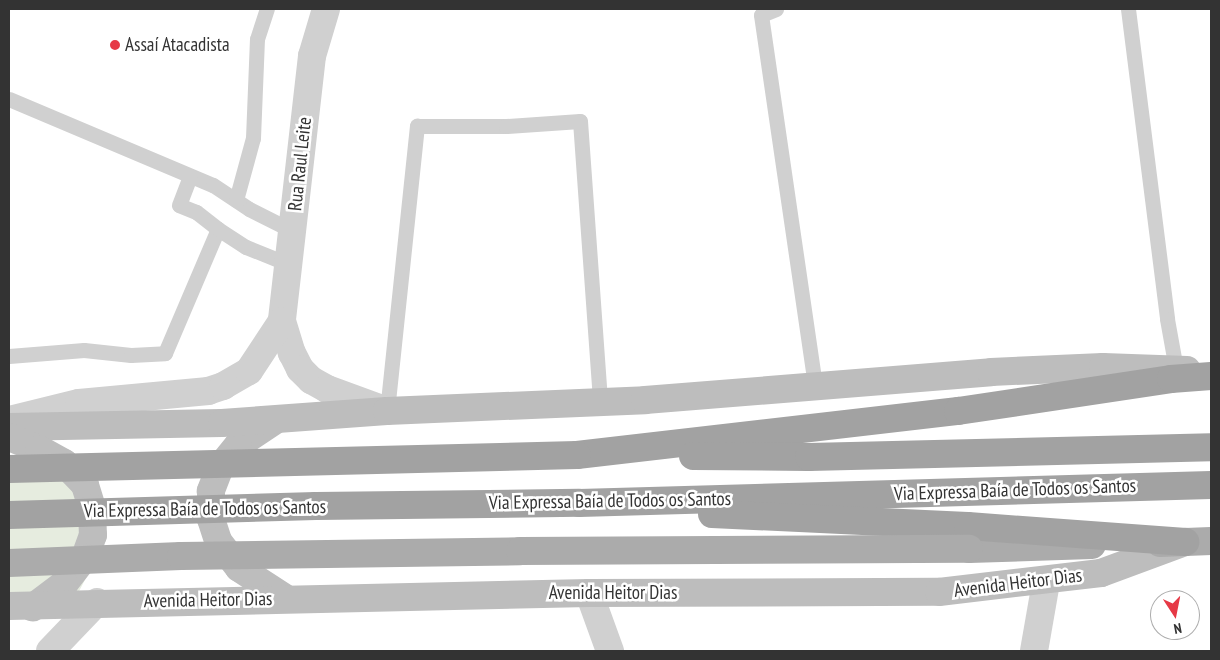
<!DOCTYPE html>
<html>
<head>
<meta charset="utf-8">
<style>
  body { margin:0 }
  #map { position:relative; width:1220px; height:660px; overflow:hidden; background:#fff; font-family:"PT Sans Narrow",sans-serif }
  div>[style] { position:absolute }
  .green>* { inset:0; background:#e6ecdf }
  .service>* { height:15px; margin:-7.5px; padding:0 7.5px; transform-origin:7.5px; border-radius:7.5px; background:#d0d0d0 }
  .minor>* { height:28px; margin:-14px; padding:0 14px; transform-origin:14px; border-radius:14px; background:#d0d0d0 }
  .tertiary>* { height:28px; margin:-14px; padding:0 14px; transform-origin:14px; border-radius:14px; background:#d0d0d0 }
  .secondary>* { height:28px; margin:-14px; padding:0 14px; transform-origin:14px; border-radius:14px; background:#bdbdbd }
  .primary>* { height:28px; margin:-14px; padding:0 14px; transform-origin:14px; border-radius:14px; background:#ababab }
  .trunk>* { height:28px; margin:-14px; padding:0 14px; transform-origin:14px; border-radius:14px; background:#a2a2a2 }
  .primary-bridge>* { height:28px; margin:-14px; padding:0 14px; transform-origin:14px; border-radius:14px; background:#ababab }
  .trunk-bridge>* { height:28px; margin:-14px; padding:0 14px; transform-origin:14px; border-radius:14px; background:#a2a2a2 }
  .dots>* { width:14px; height:14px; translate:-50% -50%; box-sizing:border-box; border:2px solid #fff; border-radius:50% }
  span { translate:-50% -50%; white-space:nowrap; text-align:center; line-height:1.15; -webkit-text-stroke:5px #fff; paint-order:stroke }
  .poi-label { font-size:19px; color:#333 }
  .left { translate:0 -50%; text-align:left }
  .street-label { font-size:19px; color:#333 }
  .frame { position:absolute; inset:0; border:10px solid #333; pointer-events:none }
  .north { position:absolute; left:1150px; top:590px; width:50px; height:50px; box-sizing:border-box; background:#fff; border:1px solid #adadad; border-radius:50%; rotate:169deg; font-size:14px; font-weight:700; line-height:20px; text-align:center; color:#333 }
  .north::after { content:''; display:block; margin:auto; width:18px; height:22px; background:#e63946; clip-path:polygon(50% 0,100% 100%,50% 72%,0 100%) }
</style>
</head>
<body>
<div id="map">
  <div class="green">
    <div style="clip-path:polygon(9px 464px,84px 474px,95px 561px,69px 610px,9px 614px)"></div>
  </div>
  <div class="service">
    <div style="left:776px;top:9px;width:16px;rotate:158deg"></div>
    <div style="left:761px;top:15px;width:375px;rotate:81.7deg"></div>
    <div style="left:1128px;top:9px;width:312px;rotate:82.8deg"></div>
    <div style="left:1167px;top:319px;width:51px;rotate:79.8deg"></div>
    <div style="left:9px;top:99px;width:221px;rotate:22.9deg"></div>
    <div style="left:213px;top:185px;width:43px;rotate:33.7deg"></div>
    <div style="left:249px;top:209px;width:49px;rotate:26.6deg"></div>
    <div style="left:236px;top:200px;width:64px;rotate:-74.7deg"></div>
    <div style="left:253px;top:138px;width:99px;rotate:-87.7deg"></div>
    <div style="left:257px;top:39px;width:32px;rotate:-72deg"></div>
    <div style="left:218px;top:229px;width:33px;rotate:33deg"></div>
    <div style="left:246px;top:247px;width:45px;rotate:22deg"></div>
    <div style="left:9px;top:356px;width:75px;rotate:-4.6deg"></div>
    <div style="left:84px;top:350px;width:47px;rotate:6.1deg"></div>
    <div style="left:131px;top:355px;width:34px;rotate:-3deg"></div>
    <div style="left:165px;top:353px;width:135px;rotate:-66.9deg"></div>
    <div style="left:218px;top:229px;width:28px;rotate:-142deg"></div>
    <div style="left:196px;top:212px;width:18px;rotate:-158deg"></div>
    <div style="left:179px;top:205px;width:31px;rotate:-69deg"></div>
    <div style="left:387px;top:411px;width:287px;rotate:-84deg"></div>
    <div style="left:417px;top:126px;width:89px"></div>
    <div style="left:506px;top:126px;width:74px;rotate:-3.9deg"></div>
    <div style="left:580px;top:121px;width:282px;rotate:85.9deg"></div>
  </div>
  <div class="minor">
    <div style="left:589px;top:593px;width:62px;rotate:70.1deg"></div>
    <div style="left:50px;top:651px;width:68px;rotate:-46.2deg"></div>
    <div style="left:1034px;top:651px;width:70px;rotate:-80.1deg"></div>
  </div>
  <div class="tertiary">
    <div style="left:326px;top:9px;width:49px;rotate:106.6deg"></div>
    <div style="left:312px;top:56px;width:267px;rotate:96.5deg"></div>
    <div style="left:282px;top:321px;width:34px;rotate:73deg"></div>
    <div style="left:292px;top:353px;width:18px;rotate:63deg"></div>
    <div style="left:300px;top:369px;width:16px;rotate:45deg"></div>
    <div style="left:311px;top:380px;width:18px;rotate:29deg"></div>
    <div style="left:327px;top:389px;width:64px;rotate:20.1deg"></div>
    <div style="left:9px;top:420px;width:72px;rotate:-13.7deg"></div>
    <div style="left:79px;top:403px;width:130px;rotate:-5.3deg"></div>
    <div style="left:208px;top:391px;width:16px;rotate:-18deg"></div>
    <div style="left:223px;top:386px;width:30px;rotate:-30deg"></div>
    <div style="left:249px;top:371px;width:60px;rotate:-56.6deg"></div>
  </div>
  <div class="secondary">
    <div style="left:274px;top:421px;width:43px;rotate:146.3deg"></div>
    <div style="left:238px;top:445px;width:28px;rotate:129deg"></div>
    <div style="left:220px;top:467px;width:26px;rotate:111deg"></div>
    <div style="left:211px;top:491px;width:28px;rotate:90deg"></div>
    <div style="left:211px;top:519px;width:23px;rotate:72deg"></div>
    <div style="left:218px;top:541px;width:34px;rotate:52deg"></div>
    <div style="left:239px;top:568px;width:57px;rotate:32.9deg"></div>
    <div style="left:9px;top:427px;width:213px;rotate:-1.1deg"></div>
    <div style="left:222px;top:423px;width:165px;rotate:-4.2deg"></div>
    <div style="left:387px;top:411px;width:258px;rotate:-2.4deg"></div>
    <div style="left:645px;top:400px;width:347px;rotate:-4.6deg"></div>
    <div style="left:991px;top:372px;width:112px;rotate:-2.6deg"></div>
    <div style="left:1103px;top:367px;width:84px;rotate:2deg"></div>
    <div style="left:9px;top:437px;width:32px;rotate:22deg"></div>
    <div style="left:39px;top:449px;width:29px;rotate:29deg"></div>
    <div style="left:64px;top:463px;width:30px;rotate:46deg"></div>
    <div style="left:85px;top:485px;width:24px;rotate:73deg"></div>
    <div style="left:92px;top:508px;width:27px;rotate:88deg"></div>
    <div style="left:93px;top:535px;width:23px;rotate:110deg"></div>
    <div style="left:85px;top:557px;width:34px;rotate:128deg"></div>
    <div style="left:64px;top:584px;width:39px;rotate:143deg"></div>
    <div style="left:9px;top:606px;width:580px;rotate:-1.28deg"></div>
    <div style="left:589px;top:593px;width:350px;rotate:-0.2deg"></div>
    <div style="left:939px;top:592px;width:163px;rotate:-6.7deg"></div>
    <div style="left:1101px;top:573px;width:90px;rotate:-20.3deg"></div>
  </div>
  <div class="primary">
    <div style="left:1160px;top:543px;width:51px;rotate:-2.2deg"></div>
    <div style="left:969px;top:549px;width:123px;rotate:-1.9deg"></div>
  </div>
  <div class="trunk">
    <div style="left:577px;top:455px;width:384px;rotate:-6.6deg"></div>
    <div style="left:958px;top:411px;width:215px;rotate:-8.5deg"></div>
    <div style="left:1171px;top:379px;width:40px;rotate:-4.3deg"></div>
    <div style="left:693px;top:456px;width:116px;rotate:0.5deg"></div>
    <div style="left:809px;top:457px;width:402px;rotate:-1.4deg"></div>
    <div style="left:579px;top:503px;width:632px;rotate:-1.63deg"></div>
    <div style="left:712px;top:514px;width:256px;rotate:2.7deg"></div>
    <div style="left:968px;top:526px;width:218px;rotate:4.2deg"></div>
  </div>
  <div class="primary-bridge">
    <div style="left:9px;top:563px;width:172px;rotate:-2.3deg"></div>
    <div style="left:181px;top:556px;width:339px;rotate:-0.8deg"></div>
    <div style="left:520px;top:551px;width:449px;rotate:-0.3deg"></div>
  </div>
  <div class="trunk-bridge">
    <div style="left:9px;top:469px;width:568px;rotate:-1.41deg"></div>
    <div style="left:9px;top:515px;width:307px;rotate:-1.7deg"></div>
    <div style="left:316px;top:506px;width:263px;rotate:-0.7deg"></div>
  </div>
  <div class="dots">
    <div style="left:115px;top:45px;background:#e63946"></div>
  </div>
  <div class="poi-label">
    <span class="left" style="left:125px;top:45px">Assaí Atacadista</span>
  </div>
  <div class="street-label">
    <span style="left:300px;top:164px;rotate:-84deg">Rua Raul Leite</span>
    <span style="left:1015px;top:490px;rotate:-2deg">Via Expressa Baía de Todos os Santos</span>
    <span style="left:610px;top:501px;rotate:-1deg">Via Expressa Baía de Todos os Santos</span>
    <span style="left:205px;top:509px;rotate:-1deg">Via Expressa Baía de Todos os Santos</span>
    <span style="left:1018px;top:583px;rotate:-7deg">Avenida Heitor Dias</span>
    <span style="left:613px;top:593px">Avenida Heitor Dias</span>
    <span style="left:208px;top:600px;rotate:-1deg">Avenida Heitor Dias</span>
  </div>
  <div class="frame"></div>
  <div class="north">N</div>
</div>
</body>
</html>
